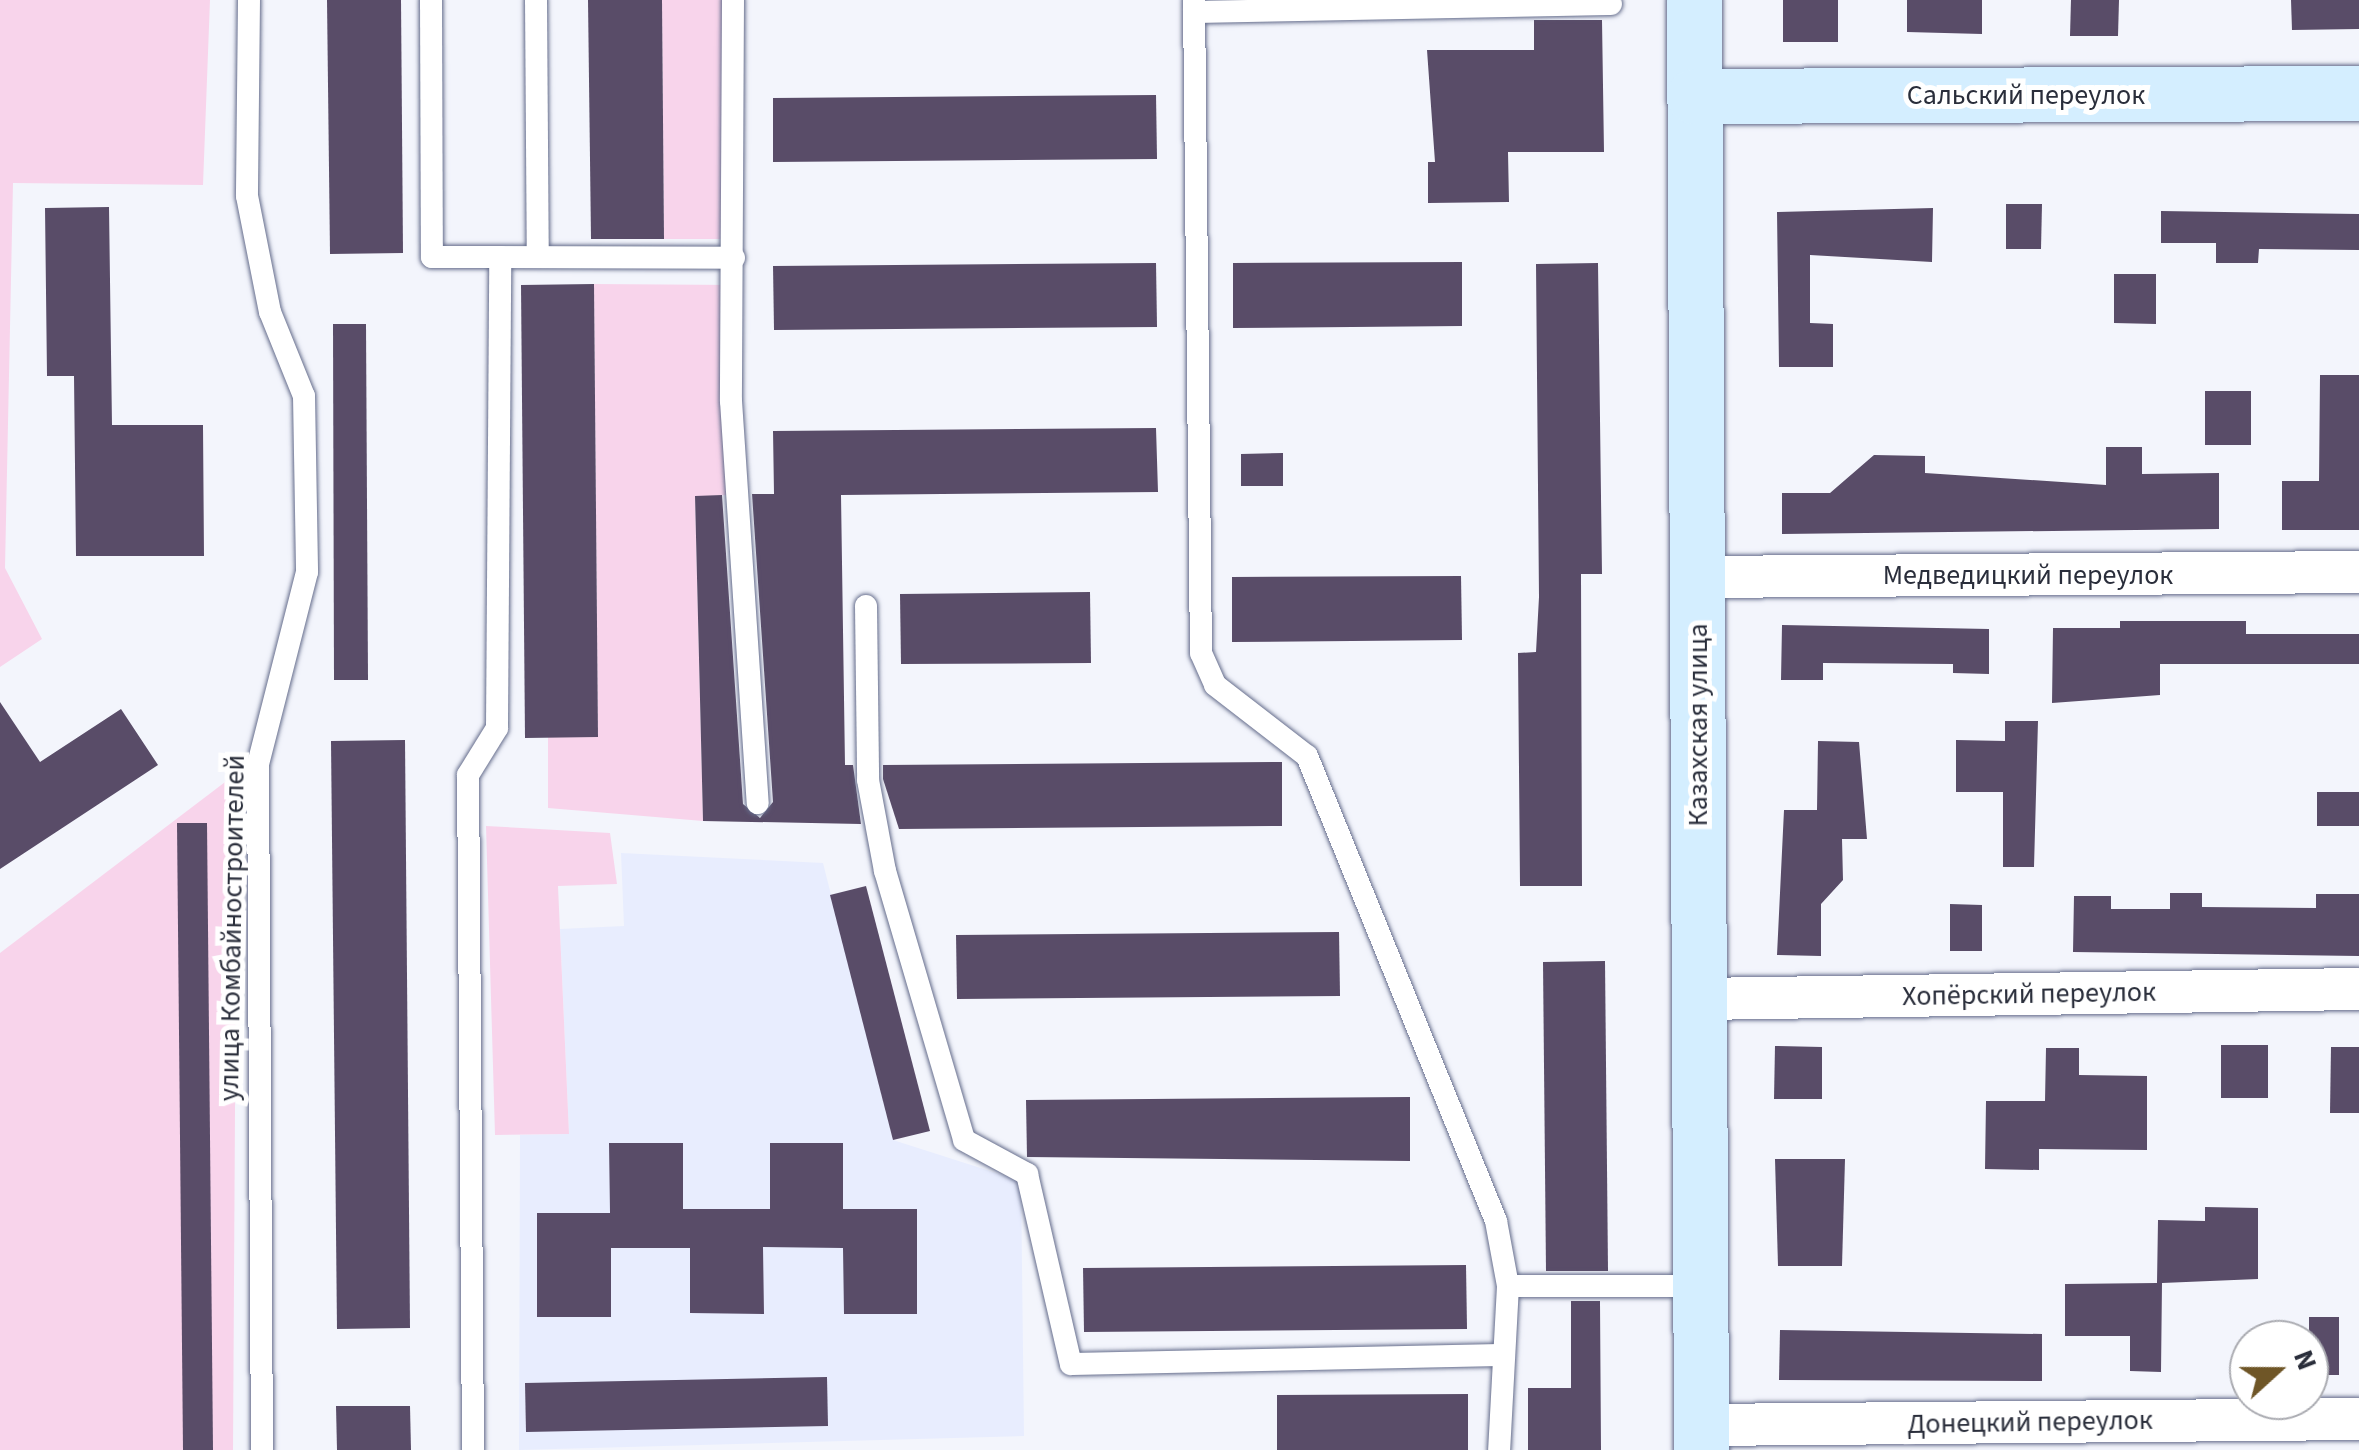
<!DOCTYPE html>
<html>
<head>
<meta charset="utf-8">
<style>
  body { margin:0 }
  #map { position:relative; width:2359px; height:1450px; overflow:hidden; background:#f3f5fc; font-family:"Source Sans 3",sans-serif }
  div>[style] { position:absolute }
  .built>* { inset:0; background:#e8edfe }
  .green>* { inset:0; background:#f8d4eb }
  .building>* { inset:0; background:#594c68 }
  .roads { filter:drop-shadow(0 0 2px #656d8c) drop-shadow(0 0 2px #656d8c) }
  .service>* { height:22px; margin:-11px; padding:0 11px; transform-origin:11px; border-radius:11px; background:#fff }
  .minor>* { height:42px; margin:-21px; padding:0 21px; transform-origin:21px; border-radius:21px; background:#fff }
  .secondary>* { height:55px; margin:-27.5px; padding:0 27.5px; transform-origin:27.5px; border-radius:27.5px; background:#d4eeff }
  span { translate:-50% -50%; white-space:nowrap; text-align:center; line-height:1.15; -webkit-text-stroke:10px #fff; paint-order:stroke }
  .street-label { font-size:28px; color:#2a2e3b }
  .north { position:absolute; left:2229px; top:1320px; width:100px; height:100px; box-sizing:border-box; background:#fff; border:2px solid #aaabb1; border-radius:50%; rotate:69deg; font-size:28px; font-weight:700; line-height:40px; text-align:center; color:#2a2e3b }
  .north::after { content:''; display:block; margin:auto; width:35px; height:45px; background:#6f5627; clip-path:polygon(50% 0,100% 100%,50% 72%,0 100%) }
</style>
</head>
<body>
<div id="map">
  <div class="built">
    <div style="clip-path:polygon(621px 853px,823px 863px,893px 1140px,1021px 1181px,1024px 1436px,519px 1450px,520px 1135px,569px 1134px,560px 929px,624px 926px)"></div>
  </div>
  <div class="green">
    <div style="clip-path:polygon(0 0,210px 0,203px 185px,13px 183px,5px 568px,42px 639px,0 667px)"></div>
    <div style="clip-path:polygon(662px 0,733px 0,733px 239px,664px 239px)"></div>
    <div style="clip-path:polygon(594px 284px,734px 285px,727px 495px,695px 497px,703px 821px,548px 808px,548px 737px,598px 737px)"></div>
    <div style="clip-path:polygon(237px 773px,233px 1450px,0 1450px,0 953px)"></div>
    <div style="clip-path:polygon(486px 826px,610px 833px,617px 884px,558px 886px,569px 1134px,495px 1135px)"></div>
  </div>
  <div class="building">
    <div style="clip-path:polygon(327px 0,401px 0,403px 253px,330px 254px)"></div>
    <div style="clip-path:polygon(588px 0,662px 0,664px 239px,591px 239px)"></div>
    <div style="clip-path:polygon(1783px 0,1838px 0,1838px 42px,1783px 42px)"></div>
    <div style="clip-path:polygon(1907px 0,1982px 0,1982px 34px,1907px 32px)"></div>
    <div style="clip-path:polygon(2071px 0,2119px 0,2118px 36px,2070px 36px)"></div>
    <div style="clip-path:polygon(2291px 0,2359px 0,2359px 29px,2292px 30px)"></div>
    <div style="clip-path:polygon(1534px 20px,1602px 20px,1604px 152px,1508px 152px,1509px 202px,1428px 203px,1428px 162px,1435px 162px,1427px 50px,1534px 50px)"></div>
    <div style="clip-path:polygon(1156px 95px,1157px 159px,773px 162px,773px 98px)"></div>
    <div style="clip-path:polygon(2006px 204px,2042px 204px,2041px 249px,2006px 249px)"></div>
    <div style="clip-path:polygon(109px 207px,112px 425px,203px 425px,204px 556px,76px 556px,74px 376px,47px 376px,45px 208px)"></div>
    <div style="clip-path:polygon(1933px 208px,1932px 262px,1810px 255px,1810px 323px,1833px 324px,1833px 367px,1779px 367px,1777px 212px)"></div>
    <div style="clip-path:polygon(2161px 211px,2359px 214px,2359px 250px,2259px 249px,2258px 263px,2216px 263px,2216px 243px,2161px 243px)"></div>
    <div style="clip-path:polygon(1462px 262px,1462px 326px,1233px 328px,1233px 263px)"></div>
    <div style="clip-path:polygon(1156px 263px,1157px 327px,774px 330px,773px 266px)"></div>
    <div style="clip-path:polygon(1598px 263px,1602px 574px,1581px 574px,1582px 886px,1520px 886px,1518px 653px,1536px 652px,1539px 597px,1536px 264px)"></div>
    <div style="clip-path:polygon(2114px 274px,2156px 274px,2156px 324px,2114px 323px)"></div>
    <div style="clip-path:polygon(594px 284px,598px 737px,525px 738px,521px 285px)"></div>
    <div style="clip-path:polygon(333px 324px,366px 324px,368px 680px,334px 680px)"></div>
    <div style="clip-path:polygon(2320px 375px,2359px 375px,2359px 530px,2282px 530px,2282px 481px,2319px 481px)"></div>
    <div style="clip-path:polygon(2205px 391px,2251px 391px,2251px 445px,2205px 445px)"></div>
    <div style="clip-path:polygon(1156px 428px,1158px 492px,841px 495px,845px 765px,853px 765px,861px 824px,703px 821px,695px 496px,722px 495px,743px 804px,760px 818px,773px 802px,752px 494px,774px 494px,773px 431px)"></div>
    <div style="clip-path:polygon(2106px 447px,2142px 447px,2142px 474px,2219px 473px,2219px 529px,1782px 534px,1782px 493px,1830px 493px,1874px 455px,1925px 456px,1925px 473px,2106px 485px)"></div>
    <div style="clip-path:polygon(1283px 453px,1283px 486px,1241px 486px,1241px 454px)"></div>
    <div style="clip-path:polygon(1461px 576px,1462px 640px,1232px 642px,1232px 577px)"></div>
    <div style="clip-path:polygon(1090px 592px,1091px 663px,901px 664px,900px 594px)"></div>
    <div style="clip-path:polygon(2120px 621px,2246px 621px,2246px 634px,2359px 634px,2359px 664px,2160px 664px,2160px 695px,2052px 703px,2053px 628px,2120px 628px)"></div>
    <div style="clip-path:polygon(1782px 625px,1989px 629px,1989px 674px,1953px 673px,1953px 664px,1823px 663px,1823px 680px,1781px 680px)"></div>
    <div style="clip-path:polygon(0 702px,40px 762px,121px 709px,158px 765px,0 869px)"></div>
    <div style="clip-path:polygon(2005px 721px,2038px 721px,2034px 867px,2003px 867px,2003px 792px,1956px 792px,1956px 740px,2005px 741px)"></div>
    <div style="clip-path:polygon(405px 740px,410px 1328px,337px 1329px,331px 741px)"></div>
    <div style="clip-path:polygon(1818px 741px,1859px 742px,1867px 839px,1842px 839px,1843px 880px,1821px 904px,1821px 956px,1777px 955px,1784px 810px,1817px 810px)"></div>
    <div style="clip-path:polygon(1282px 762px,1282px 826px,899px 829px,883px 779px,883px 765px)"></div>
    <div style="clip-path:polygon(2317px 792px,2359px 792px,2359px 826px,2317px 826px)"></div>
    <div style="clip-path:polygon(177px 823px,207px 823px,213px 1450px,183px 1450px)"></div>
    <div style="clip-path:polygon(866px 886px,930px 1131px,893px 1140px,830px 895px)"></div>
    <div style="clip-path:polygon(2170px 893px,2202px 893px,2202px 907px,2316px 908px,2316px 894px,2359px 894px,2359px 956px,2073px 952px,2074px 896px,2111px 896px,2111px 909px,2170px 909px)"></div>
    <div style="clip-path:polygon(1950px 904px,1982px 905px,1982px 951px,1950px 951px)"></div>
    <div style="clip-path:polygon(1339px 932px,1340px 996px,957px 999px,956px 935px)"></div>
    <div style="clip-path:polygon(1605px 961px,1608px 1271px,1546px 1271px,1543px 962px)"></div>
    <div style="clip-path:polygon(2221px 1045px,2268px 1045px,2268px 1098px,2221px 1098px)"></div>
    <div style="clip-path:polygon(1775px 1046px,1822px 1047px,1822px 1099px,1774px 1099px)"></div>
    <div style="clip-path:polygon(2331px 1047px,2359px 1047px,2359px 1113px,2330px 1113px)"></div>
    <div style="clip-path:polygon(2046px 1048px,2079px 1048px,2079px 1075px,2147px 1076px,2147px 1150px,2039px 1149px,2039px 1170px,1985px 1169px,1986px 1101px,2045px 1101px)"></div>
    <div style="clip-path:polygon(1410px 1097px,1410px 1161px,1027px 1157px,1026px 1100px)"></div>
    <div style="clip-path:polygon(609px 1143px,683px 1143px,683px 1209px,770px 1209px,770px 1143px,843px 1143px,843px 1209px,917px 1209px,917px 1314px,844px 1314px,843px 1248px,763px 1247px,764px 1314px,690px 1313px,690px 1248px,611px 1248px,611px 1317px,537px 1317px,537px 1213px,610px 1213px)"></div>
    <div style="clip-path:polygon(1775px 1159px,1845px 1159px,1842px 1266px,1778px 1266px)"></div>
    <div style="clip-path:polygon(2205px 1207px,2258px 1208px,2258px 1279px,2162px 1283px,2161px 1372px,2130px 1371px,2130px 1336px,2065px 1336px,2065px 1284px,2157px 1283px,2158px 1220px,2205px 1221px)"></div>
    <div style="clip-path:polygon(1466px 1265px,1467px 1329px,1084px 1332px,1083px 1268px)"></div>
    <div style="clip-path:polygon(1571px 1301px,1600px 1301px,1601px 1450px,1528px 1450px,1528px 1388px,1571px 1388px)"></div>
    <div style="clip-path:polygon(2309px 1317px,2339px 1317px,2339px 1375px,2309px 1375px)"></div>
    <div style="clip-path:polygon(1780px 1330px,2042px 1334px,2042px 1381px,1779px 1380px)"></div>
    <div style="clip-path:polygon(827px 1377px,828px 1426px,526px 1432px,525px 1383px)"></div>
    <div style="clip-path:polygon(1468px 1394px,1468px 1450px,1277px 1450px,1277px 1395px)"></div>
    <div style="clip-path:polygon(336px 1406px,410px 1406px,411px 1450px,337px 1450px)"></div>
  </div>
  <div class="roads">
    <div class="service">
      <div style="left:249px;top:0;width:196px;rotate:90.6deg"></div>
      <div style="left:247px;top:196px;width:118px;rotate:78.8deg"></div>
      <div style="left:270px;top:312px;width:91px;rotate:68deg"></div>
      <div style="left:304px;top:396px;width:176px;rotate:89deg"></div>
      <div style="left:307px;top:572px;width:198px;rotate:104.3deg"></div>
      <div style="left:258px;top:764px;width:686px;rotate:89.67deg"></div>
      <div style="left:431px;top:0;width:257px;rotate:89.8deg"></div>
      <div style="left:432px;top:257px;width:68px"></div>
      <div style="left:536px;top:0;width:257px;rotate:89.6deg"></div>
      <div style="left:733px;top:0;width:401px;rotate:90.3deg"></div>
      <div style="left:731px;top:401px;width:403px;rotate:86.2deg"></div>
      <div style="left:1194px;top:0;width:653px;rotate:89.39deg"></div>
      <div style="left:1201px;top:653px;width:35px;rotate:66deg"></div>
      <div style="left:1215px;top:685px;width:116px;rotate:37.7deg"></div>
      <div style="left:1307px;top:756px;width:502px;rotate:67.88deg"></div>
      <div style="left:1496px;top:1221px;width:66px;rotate:79.5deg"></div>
      <div style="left:1508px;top:1286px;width:164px;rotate:93.1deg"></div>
      <div style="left:1194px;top:12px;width:417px;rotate:-1.1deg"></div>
      <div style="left:866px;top:606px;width:174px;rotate:89.3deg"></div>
      <div style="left:868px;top:780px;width:93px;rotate:79.4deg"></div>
      <div style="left:885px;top:871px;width:280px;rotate:73.6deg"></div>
      <div style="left:964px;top:1140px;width:72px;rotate:28.4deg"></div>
      <div style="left:1027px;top:1174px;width:195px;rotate:77deg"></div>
      <div style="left:1071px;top:1364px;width:430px;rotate:-1.2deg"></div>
      <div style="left:1508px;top:1286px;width:191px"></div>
      <div style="left:473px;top:1450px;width:675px;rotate:-90.42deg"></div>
      <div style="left:468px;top:775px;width:55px;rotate:-58.3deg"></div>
      <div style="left:497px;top:728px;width:471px;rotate:-89.6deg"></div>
      <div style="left:500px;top:257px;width:234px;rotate:0.2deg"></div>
    </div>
    <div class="minor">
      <div style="left:1697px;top:577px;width:662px;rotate:-0.43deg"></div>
      <div style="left:1699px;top:999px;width:660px;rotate:-0.87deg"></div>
      <div style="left:1701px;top:1425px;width:658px;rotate:-0.52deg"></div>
    </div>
    <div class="secondary">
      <div style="left:1694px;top:0;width:1450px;rotate:89.72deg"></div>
      <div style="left:1694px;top:96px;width:665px;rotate:-0.26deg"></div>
    </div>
  </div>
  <div class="street-label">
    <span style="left:2026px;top:95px">Сальский переулок</span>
    <span style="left:2028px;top:575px">Медведицкий переулок</span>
    <span style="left:1698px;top:725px;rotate:-90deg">Казахская улица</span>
    <span style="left:232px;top:928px;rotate:-89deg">улица Комбайностроителей</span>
    <span style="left:2029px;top:994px;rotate:-1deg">Хопёрский переулок</span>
    <span style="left:2030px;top:1422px;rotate:-1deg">Донецкий переулок</span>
  </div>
  <div class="north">N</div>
</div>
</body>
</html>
